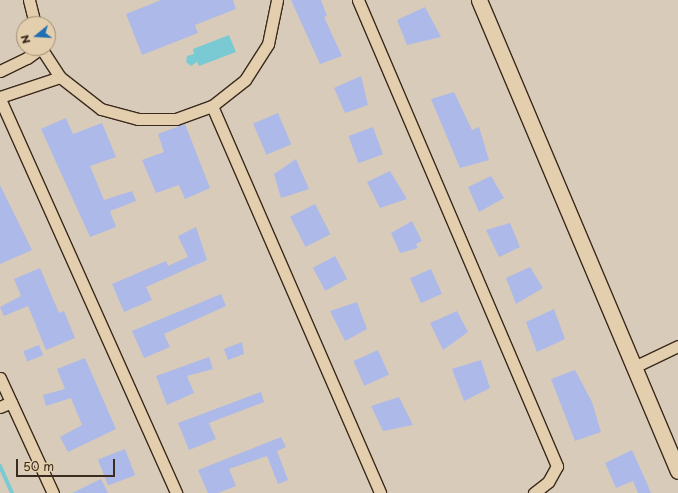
<!DOCTYPE html>
<html>
<head>
<meta charset="utf-8">
<style>
	body { margin:0 }
	#map { position:relative; width:678px; height:493px; overflow:hidden; background:#d8cbb9; font-family:"Playpen Sans",sans-serif }
	div>[style] { position:absolute }
	.water>* { inset:0; background:#7acad3 }
	.stream>* { height:4px; margin:-2px; padding:0 2px; transform-origin:2px; border-radius:2px; background:#7acad3 }
	.building>* { inset:0; background:#acb9e9; transform-origin:0 0 }
	.roads { filter:drop-shadow(1px 0 #3b2a1e) drop-shadow(-1px 0 #3b2a1e) drop-shadow(0 1px #3b2a1e) drop-shadow(0 -1px #3b2a1e) }
	.street>* { height:11px; margin:-5.5px; padding:0 5.5px; transform-origin:5.5px; border-radius:5.5px; background:#e3cfad }
	.secondary>* { height:15px; margin:-7.5px; padding:0 7.5px; transform-origin:7.5px; border-radius:7.5px; background:#e3cfad }
	span { translate:-50% -50%; white-space:nowrap; text-align:center; line-height:1.15; -webkit-text-stroke:4px #e3cfad; paint-order:stroke }
	.north { position:absolute; left:16px; top:16px; width:40px; height:40px; box-sizing:border-box; background:#e3cfad; border:1px solid #a08d74; border-radius:50%; rotate:252deg; font-size:11px; font-weight:700; line-height:16px; text-align:center; color:#3b2a1e }
	.north::after { content:''; display:block; margin:auto; width:14px; height:18px; background:#1f6fb2; clip-path:polygon(50% 0,100% 100%,50% 72%,0 100%) }
	.scale { position:absolute; left:16px; top:459px; width:99px; height:18px; box-sizing:border-box; border:2px solid #3b2a1e; border-top:0; padding-left:5px; font-size:12px; line-height:14px; white-space:nowrap; color:#3b2a1e; -webkit-text-stroke:3px #e3cfad; paint-order:stroke }
</style>
</head>
<body>
<div id="map">
	<div class="water">
		<div style="clip-path:polygon(229px 35px,236px 52px,199px 66px,197px 62px,191px 66px,186px 62px,187px 56px,194px 54px,193px 49px)"></div>
	</div>
	<div class="stream">
		<div style="left:0;top:466px;width:30px;rotate:66deg"></div>
	</div>
	<div class="building">
		<div style="clip-path:polygon(161px 0,233px 0,236px 9px,195px 25px,198px 33px,142px 55px,126px 14px)"></div>
		<div style="clip-path:polygon(291px 0,321px 0,327px 16px,324px 17px,342px 56px,320px 64px)"></div>
		<div style="clip-path:polygon(425px 7px,441px 37px,407px 45px,397px 20px)"></div>
		<div style="clip-path:polygon(361px 76px,368px 105px,345px 113px,334px 88px)"></div>
		<div style="clip-path:polygon(454px 92px,472px 130px,479px 127px,489px 160px,460px 168px,431px 99px)"></div>
		<div style="left:278px;top:113px;width:34px;height:27px;rotate:67deg"></div>
		<div style="clip-path:polygon(66px 118px,73px 134px,102px 123px,116px 157px,90px 166px,104px 200px,132px 191px,136px 201px,110px 211px,116px 227px,90px 237px,41px 129px)"></div>
		<div style="clip-path:polygon(185px 124px,210px 188px,185px 199px,179px 185px,156px 193px,142px 160px,164px 152px,158px 134px)"></div>
		<div style="left:373px;top:127px;width:29px;height:26px;rotate:70deg"></div>
		<div style="clip-path:polygon(296px 159px,309px 189px,281px 198px,274px 174px)"></div>
		<div style="clip-path:polygon(390px 171px,407px 199px,380px 208px,367px 182px)"></div>
		<div style="clip-path:polygon(491px 176px,504px 198px,479px 212px,468px 187px)"></div>
		<div style="clip-path:polygon(0 185px,32px 250px,0 264px)"></div>
		<div style="left:315px;top:204px;width:34px;height:28px;rotate:63deg"></div>
		<div style="clip-path:polygon(412px 221px,422px 241px,416px 244px,418px 248px,400px 253px,391px 233px)"></div>
		<div style="clip-path:polygon(510px 223px,520px 247px,499px 257px,486px 230px)"></div>
		<div style="clip-path:polygon(196px 227px,207px 260px,146px 287px,152px 300px,124px 312px,112px 284px,166px 261px,168px 266px,188px 257px,178px 236px)"></div>
		<div style="left:335px;top:256px;width:26px;height:25px;rotate:62deg"></div>
		<div style="clip-path:polygon(530px 267px,543px 288px,516px 304px,506px 278px)"></div>
		<div style="clip-path:polygon(40px 268px,59px 313px,64px 311px,75px 338px,46px 350px,28px 306px,4px 316px,0 307px,21px 296px,14px 279px)"></div>
		<div style="left:431px;top:269px;width:27px;height:23px;rotate:66deg"></div>
		<div style="clip-path:polygon(221px 294px,226px 306px,164px 334px,170px 347px,144px 358px,132px 331px)"></div>
		<div style="clip-path:polygon(357px 302px,367px 329px,345px 341px,330px 311px)"></div>
		<div style="clip-path:polygon(554px 309px,565px 339px,537px 352px,526px 322px)"></div>
		<div style="clip-path:polygon(457px 311px,468px 332px,443px 350px,430px 323px)"></div>
		<div style="clip-path:polygon(242px 342px,244px 354px,228px 360px,224px 349px)"></div>
		<div style="left:39px;top:345px;width:11px;height:17px;rotate:68deg"></div>
		<div style="left:378px;top:350px;width:27px;height:27px;rotate:66deg"></div>
		<div style="clip-path:polygon(209px 357px,213px 369px,187px 376px,194px 393px,167px 405px,156px 376px)"></div>
		<div style="clip-path:polygon(85px 358px,116px 429px,68px 452px,60px 437px,82px 425px,71px 398px,46px 406px,43px 395px,65px 389px,57px 369px)"></div>
		<div style="clip-path:polygon(481px 360px,490px 388px,464px 401px,452px 369px)"></div>
		<div style="clip-path:polygon(575px 370px,592px 402px,601px 432px,575px 441px,551px 379px)"></div>
		<div style="clip-path:polygon(261px 392px,264px 402px,209px 423px,216px 439px,189px 450px,178px 423px)"></div>
		<div style="clip-path:polygon(399px 397px,413px 425px,383px 431px,371px 406px)"></div>
		<div style="clip-path:polygon(281px 437px,286px 447px,277px 451px,288px 480px,278px 484px,267px 456px,229px 469px,236px 486px,218px 493px,208px 493px,198px 470px)"></div>
		<div style="left:125px;top:449px;width:28px;height:29px;rotate:69deg"></div>
		<div style="clip-path:polygon(632px 450px,645px 479px,651px 493px,638px 493px,633px 481px,616px 488px,605px 463px)"></div>
		<div style="clip-path:polygon(101px 479px,108px 493px,72px 493px)"></div>
	</div>
	<div class="roads">
		<div class="street">
			<div style="left:29px;top:0;width:25px;rotate:76deg"></div>
			<div style="left:358px;top:0;width:507px;rotate:66.88deg"></div>
			<div style="left:557px;top:466px;width:18px;rotate:119deg"></div>
			<div style="left:548px;top:482px;width:18px;rotate:142deg"></div>
			<div style="left:41px;top:48px;width:35px;rotate:57deg"></div>
			<div style="left:60px;top:77px;width:52px;rotate:38deg"></div>
			<div style="left:101px;top:109px;width:38px;rotate:15deg"></div>
			<div style="left:138px;top:119px;width:38px"></div>
			<div style="left:176px;top:119px;width:38px;rotate:-20deg"></div>
			<div style="left:212px;top:106px;width:42px;rotate:-38.2deg"></div>
			<div style="left:245px;top:80px;width:43px;rotate:-57.4deg"></div>
			<div style="left:268px;top:44px;width:45px;rotate:-78.4deg"></div>
			<div style="left:0;top:71px;width:30px;rotate:-26deg"></div>
			<div style="left:27px;top:58px;width:17px;rotate:-36deg"></div>
			<div style="left:0;top:97px;width:63px;rotate:-18.4deg"></div>
			<div style="left:0;top:99px;width:432px;rotate:65.9deg"></div>
			<div style="left:212px;top:106px;width:422px;rotate:66.5deg"></div>
			<div style="left:634px;top:367px;width:49px;rotate:-25.5deg"></div>
			<div style="left:0;top:378px;width:127px;rotate:65.3deg"></div>
			<div style="left:0;top:407px;width:12px;rotate:-24deg"></div>
		</div>
		<div class="secondary">
			<div style="left:479px;top:0;width:511px;rotate:67.1deg"></div>
		</div>
	</div>
	<div class="north">N</div>
	<div class="scale">50 m</div>
</div>
</body>
</html>
